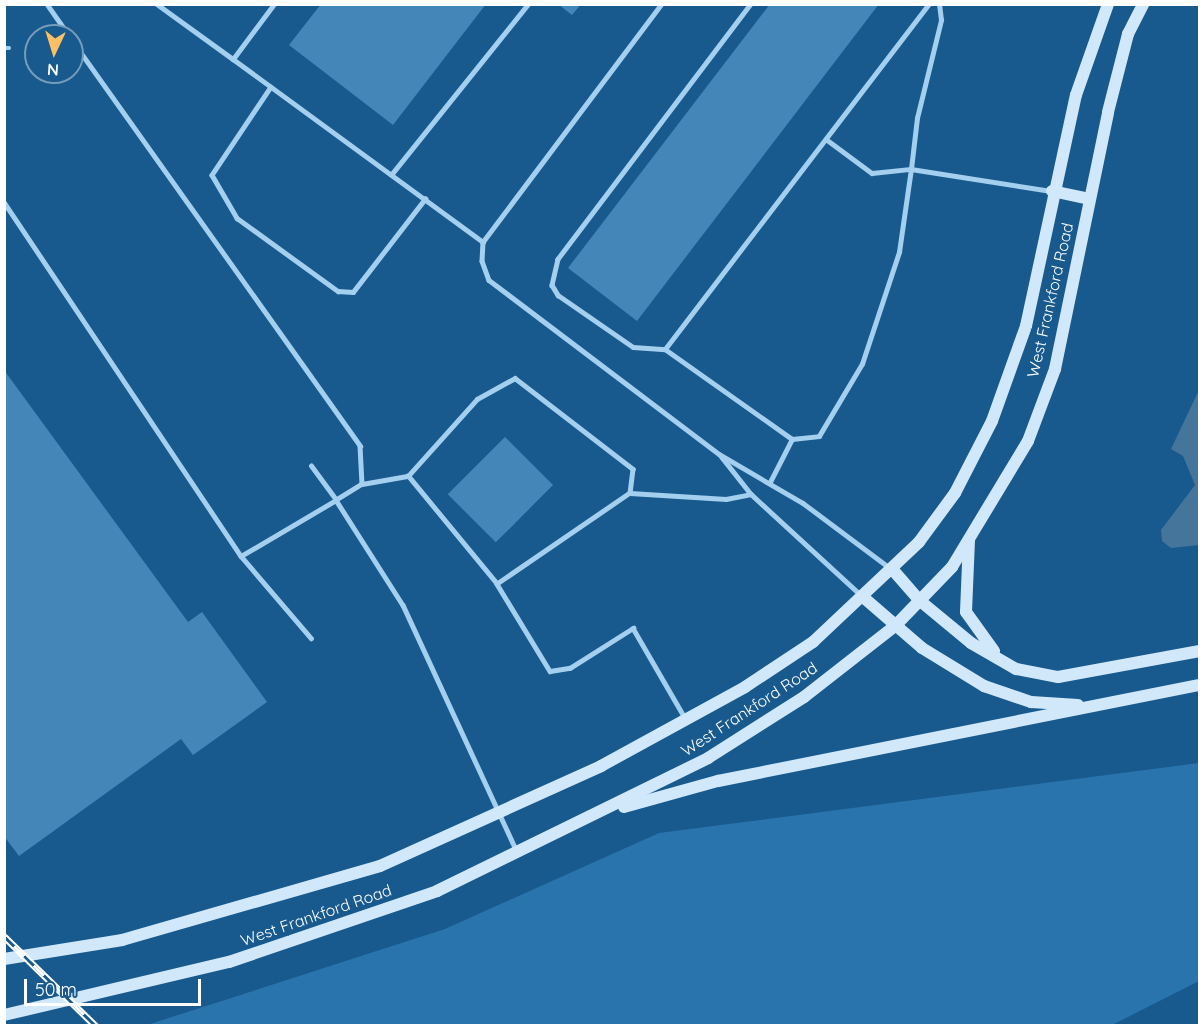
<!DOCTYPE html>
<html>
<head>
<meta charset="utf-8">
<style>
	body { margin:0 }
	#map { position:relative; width:1204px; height:1030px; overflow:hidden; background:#185a8e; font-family:Quicksand,sans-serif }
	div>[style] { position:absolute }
	.green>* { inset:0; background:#2a74ad }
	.water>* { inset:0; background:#46759b }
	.building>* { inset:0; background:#4486b8; transform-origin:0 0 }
	.lane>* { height:4.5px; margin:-2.25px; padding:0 2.25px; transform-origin:2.25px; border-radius:2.25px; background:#a4cfef }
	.secondary>* { height:12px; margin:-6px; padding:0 6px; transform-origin:6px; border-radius:6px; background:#d1e8fa }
	.rail>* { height:7px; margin-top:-3.5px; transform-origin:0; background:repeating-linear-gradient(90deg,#185a8e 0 14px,#fff 0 28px); box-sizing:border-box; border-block:2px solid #fff }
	span { translate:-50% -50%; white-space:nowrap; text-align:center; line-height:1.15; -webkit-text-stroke:6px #185a8e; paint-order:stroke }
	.street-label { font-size:16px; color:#fff }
	.frame { position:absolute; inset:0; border:6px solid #fff; pointer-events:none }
	.north { position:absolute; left:24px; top:24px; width:60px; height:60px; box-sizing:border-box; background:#185a8e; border:2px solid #749cbb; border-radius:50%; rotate:184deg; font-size:16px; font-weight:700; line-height:24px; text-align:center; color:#fff }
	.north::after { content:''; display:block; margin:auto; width:21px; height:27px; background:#ffbf62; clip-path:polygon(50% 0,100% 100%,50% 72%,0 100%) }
	.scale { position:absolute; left:24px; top:979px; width:177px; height:27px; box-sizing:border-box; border:3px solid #fff; border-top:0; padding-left:8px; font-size:18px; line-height:21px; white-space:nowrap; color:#fff; -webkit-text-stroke:4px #185a8e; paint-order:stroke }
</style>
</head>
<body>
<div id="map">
	<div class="green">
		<div style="clip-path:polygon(1199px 763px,1199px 981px,1112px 1025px,147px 1025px,445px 929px,659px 833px)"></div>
	</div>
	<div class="water">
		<div style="clip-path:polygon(1199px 390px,1199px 545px,1171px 548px,1162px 541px,1161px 530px,1195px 485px,1183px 456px,1171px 449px)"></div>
	</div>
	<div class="building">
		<div style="clip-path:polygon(321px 4px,486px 4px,393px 125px,289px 45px)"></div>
		<div style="clip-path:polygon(558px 4px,581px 4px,572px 15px)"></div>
		<div style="clip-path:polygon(770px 4px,879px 4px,637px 321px,568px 268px)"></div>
		<div style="clip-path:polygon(4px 370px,188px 622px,202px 612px,267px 702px,193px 755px,181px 739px,19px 856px,4px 836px)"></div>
		<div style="left:505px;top:437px;width:68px;height:81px;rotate:45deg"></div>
	</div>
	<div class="lane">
		<div style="left:47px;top:4px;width:39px;rotate:55deg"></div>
		<div style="left:157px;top:4px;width:94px;rotate:35.9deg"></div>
		<div style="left:233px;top:59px;width:69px;rotate:-53.3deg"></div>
		<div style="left:662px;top:4px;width:298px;rotate:126.9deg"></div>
		<div style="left:483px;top:242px;width:19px;rotate:93deg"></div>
		<div style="left:482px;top:261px;width:20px;rotate:70deg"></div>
		<div style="left:489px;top:280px;width:288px;rotate:37.1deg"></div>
		<div style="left:719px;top:454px;width:97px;rotate:30.3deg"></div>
		<div style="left:803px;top:503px;width:109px;rotate:36.8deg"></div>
		<div style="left:751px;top:4px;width:320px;rotate:127.1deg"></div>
		<div style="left:558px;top:259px;width:27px;rotate:103deg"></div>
		<div style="left:552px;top:285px;width:12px;rotate:59deg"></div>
		<div style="left:558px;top:295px;width:91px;rotate:34.7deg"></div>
		<div style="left:633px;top:347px;width:32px;rotate:4deg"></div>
		<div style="left:665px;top:349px;width:156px;rotate:35.3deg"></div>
		<div style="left:72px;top:40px;width:498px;rotate:54.6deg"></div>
		<div style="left:360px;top:446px;width:38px;rotate:87deg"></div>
		<div style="left:362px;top:484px;width:31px;rotate:148deg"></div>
		<div style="left:336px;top:500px;width:125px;rotate:57.5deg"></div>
		<div style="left:403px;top:605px;width:269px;rotate:65.2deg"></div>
		<div style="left:4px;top:48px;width:5px"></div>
		<div style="left:233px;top:59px;width:310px;rotate:36.2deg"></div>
		<div style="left:271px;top:87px;width:106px;rotate:123.8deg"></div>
		<div style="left:212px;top:175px;width:50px;rotate:59.8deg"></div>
		<div style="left:237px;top:218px;width:125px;rotate:35.9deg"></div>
		<div style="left:338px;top:291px;width:15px;rotate:4deg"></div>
		<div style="left:353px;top:292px;width:118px;rotate:-52.3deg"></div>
		<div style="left:826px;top:139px;width:57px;rotate:36.5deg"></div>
		<div style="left:872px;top:173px;width:39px;rotate:-6deg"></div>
		<div style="left:911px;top:169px;width:51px;rotate:-83.3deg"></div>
		<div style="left:917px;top:118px;width:101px;rotate:-76.2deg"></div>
		<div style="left:941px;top:20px;width:16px;rotate:-97deg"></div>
		<div style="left:391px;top:175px;width:219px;rotate:-51.3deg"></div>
		<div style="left:4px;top:202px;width:426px;rotate:56.2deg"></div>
		<div style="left:241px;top:556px;width:108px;rotate:49.5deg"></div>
		<div style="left:665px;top:349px;width:434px;rotate:-52.6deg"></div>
		<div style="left:721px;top:456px;width:48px;rotate:51.7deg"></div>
		<div style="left:751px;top:494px;width:149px;rotate:42.6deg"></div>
		<div style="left:770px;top:482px;width:48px;rotate:-62.9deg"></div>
		<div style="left:792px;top:439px;width:27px;rotate:-6deg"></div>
		<div style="left:819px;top:436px;width:84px;rotate:-59.2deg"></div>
		<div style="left:862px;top:364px;width:118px;rotate:-71.7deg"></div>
		<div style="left:899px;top:252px;width:84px;rotate:-81.8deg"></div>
		<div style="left:911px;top:169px;width:143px;rotate:8.9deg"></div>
		<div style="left:362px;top:484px;width:47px;rotate:-9.9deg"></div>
		<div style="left:630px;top:493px;width:96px;rotate:3.6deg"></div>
		<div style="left:726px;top:499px;width:25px;rotate:-11deg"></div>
		<div style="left:241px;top:556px;width:110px;rotate:-30.5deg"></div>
		<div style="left:336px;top:500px;width:42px;rotate:-126.3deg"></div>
		<div style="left:497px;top:584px;width:140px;rotate:-129.5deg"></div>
		<div style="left:408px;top:476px;width:103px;rotate:-48.1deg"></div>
		<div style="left:477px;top:399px;width:43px;rotate:-28.9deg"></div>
		<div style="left:515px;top:378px;width:149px;rotate:37.6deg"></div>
		<div style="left:633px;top:469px;width:24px;rotate:97deg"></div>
		<div style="left:630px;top:493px;width:161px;rotate:145.6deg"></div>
		<div style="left:497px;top:584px;width:102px;rotate:58.7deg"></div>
		<div style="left:550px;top:671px;width:20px;rotate:-9deg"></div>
		<div style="left:570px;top:668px;width:75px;rotate:-32.4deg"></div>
		<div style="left:633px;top:628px;width:104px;rotate:60deg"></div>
	</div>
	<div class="secondary">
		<div style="left:1052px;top:191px;width:38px;rotate:12deg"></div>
		<div style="left:969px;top:540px;width:72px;rotate:92.4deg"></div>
		<div style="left:966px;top:612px;width:48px;rotate:54.3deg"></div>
		<div style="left:893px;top:570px;width:40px;rotate:49deg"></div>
		<div style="left:919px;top:600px;width:67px;rotate:39.6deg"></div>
		<div style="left:971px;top:643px;width:52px;rotate:30deg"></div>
		<div style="left:1016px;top:669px;width:43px;rotate:10.8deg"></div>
		<div style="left:1058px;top:677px;width:144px;rotate:-10.4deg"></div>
		<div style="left:863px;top:597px;width:78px;rotate:40.8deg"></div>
		<div style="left:922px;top:648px;width:73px;rotate:31.5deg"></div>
		<div style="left:984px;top:686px;width:50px;rotate:18.8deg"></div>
		<div style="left:1031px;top:702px;width:47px;rotate:3.7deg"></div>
		<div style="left:624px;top:807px;width:98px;rotate:-15.5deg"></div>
		<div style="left:718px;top:781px;width:491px;rotate:-11.3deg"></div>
		<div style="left:4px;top:959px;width:120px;rotate:-9.1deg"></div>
		<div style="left:122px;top:940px;width:268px;rotate:-16deg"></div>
		<div style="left:380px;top:866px;width:243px;rotate:-24.3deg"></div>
		<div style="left:601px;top:766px;width:164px;rotate:-28.7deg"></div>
		<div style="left:745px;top:687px;width:82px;rotate:-33.5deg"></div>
		<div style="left:813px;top:642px;width:146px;rotate:-43.3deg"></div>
		<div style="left:919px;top:542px;width:61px;rotate:-53.7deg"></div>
		<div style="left:955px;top:493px;width:81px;rotate:-62.8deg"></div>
		<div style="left:992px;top:421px;width:101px;rotate:-70.3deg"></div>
		<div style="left:1026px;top:326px;width:236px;rotate:-77.8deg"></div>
		<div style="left:1076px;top:95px;width:96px;rotate:-70.6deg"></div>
		<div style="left:4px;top:1015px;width:231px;rotate:-13.3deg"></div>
		<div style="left:229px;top:962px;width:220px;rotate:-18.8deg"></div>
		<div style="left:437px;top:891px;width:302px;rotate:-26.1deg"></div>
		<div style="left:708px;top:758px;width:114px;rotate:-32.4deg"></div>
		<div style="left:804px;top:697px;width:117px;rotate:-38deg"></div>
		<div style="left:896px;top:625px;width:81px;rotate:-46deg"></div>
		<div style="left:952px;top:567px;width:147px;rotate:-58.9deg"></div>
		<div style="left:1028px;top:441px;width:77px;rotate:-69.4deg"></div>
		<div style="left:1055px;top:369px;width:262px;rotate:-78.3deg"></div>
		<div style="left:1108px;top:112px;width:81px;rotate:-75.6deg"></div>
		<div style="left:1128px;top:34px;width:34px;rotate:-63deg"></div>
	</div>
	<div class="rail">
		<div style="left:4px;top:936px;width:129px;rotate:44.4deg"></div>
	</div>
	<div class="street-label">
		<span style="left:1050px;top:300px;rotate:-77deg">West Frankford Road</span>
		<span style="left:749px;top:709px;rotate:-33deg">West Frankford Road</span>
		<span style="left:316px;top:915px;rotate:-19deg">West Frankford Road</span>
	</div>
	<div class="frame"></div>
	<div class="north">N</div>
	<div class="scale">50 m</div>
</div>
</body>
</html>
